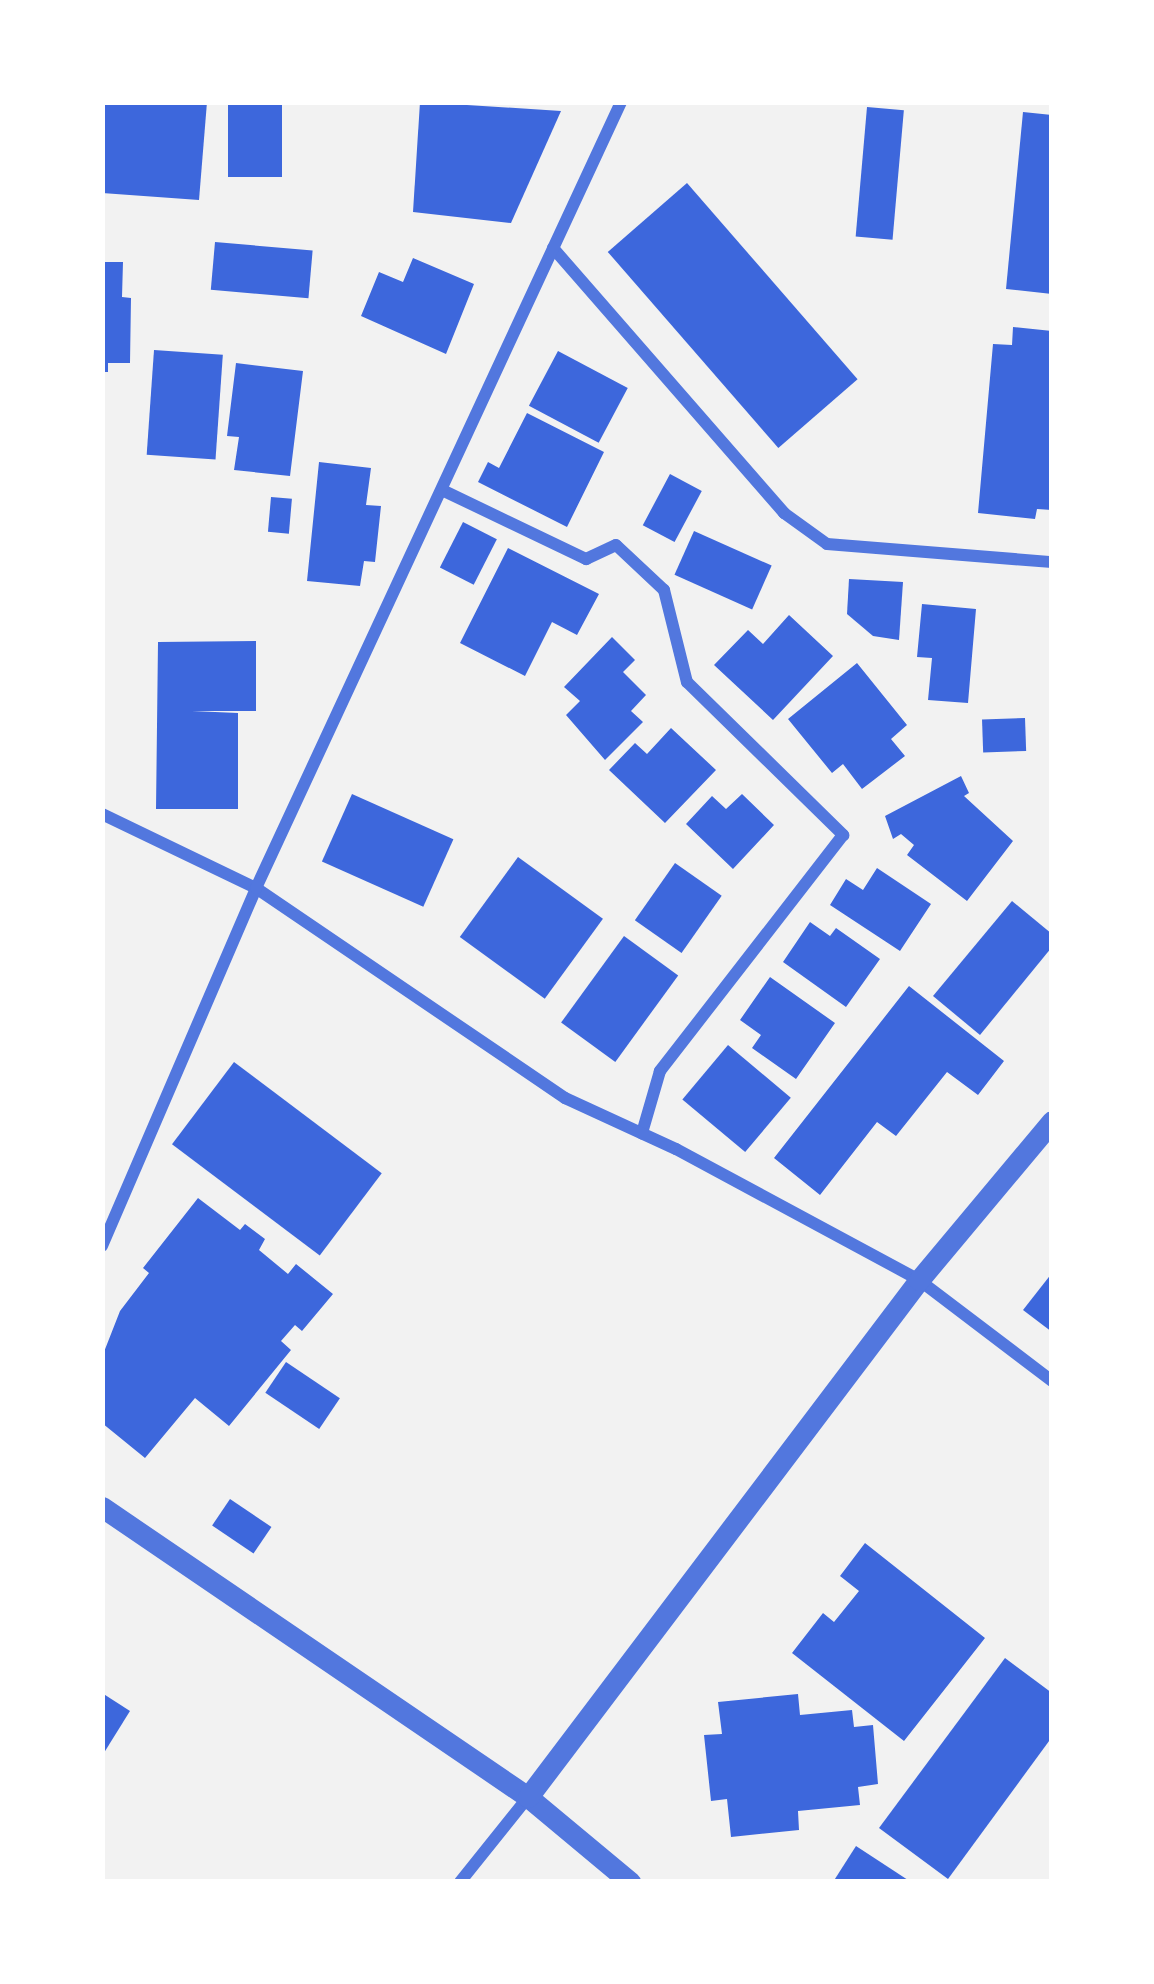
<!DOCTYPE html>
<html>
<head>
<meta charset="utf-8">
<style>
	body { margin:0 }
	#map { position:relative; width:1154px; height:1984px; overflow:hidden; background:#f2f2f2; font-family:"Asap Condensed",sans-serif }
	div>[style] { position:absolute }
	.building>* { inset:0; background:#3d67dc; transform-origin:0 0 }
	.minor>* { height:12px; margin:-6px; padding:0 6px; transform-origin:6px; border-radius:6px; background:#5277de }
	.tertiary>* { height:21px; margin:-10.5px; padding:0 10.5px; transform-origin:10.5px; border-radius:10.5px; background:#5277de }
	span { translate:-50% -50%; white-space:nowrap; text-align:center; line-height:1.15; -webkit-text-stroke:9px #fff; paint-order:stroke }
	.frame { position:absolute; inset:0; border:105px solid #fff; pointer-events:none }
</style>
</head>
<body>
<div id="map">
	<div class="building">
		<div style="clip-path:polygon(102px 102px,207px 102px,199px 200px,102px 193px)"></div>
		<div style="left:228px;top:102px;width:54px;height:75px"></div>
		<div style="clip-path:polygon(420px 102px,561px 111px,511px 223px,413px 212px)"></div>
		<div style="left:867px;top:107px;width:37px;height:130px;rotate:5deg"></div>
		<div style="clip-path:polygon(1023px 112px,1052px 115px,1052px 294px,1006px 289px)"></div>
		<div style="left:687px;top:183px;width:260px;height:105px;rotate:49deg"></div>
		<div style="left:215px;top:242px;width:98px;height:48px;rotate:5deg"></div>
		<div style="clip-path:polygon(413px 258px,474px 284px,446px 354px,361px 316px,379px 272px,403px 282px)"></div>
		<div style="clip-path:polygon(102px 262px,123px 262px,122px 297px,131px 298px,130px 363px,108px 363px,108px 372px,102px 372px)"></div>
		<div style="clip-path:polygon(1013px 327px,1052px 331px,1052px 510px,1037px 509px,1035px 519px,978px 513px,993px 344px,1012px 345px)"></div>
		<div style="left:154px;top:350px;width:69px;height:105px;rotate:4deg"></div>
		<div style="left:558px;top:351px;width:79px;height:62px;rotate:28deg"></div>
		<div style="clip-path:polygon(236px 363px,303px 371px,290px 476px,234px 470px,239px 437px,227px 436px)"></div>
		<div style="clip-path:polygon(527px 413px,604px 452px,567px 527px,478px 482px,488px 462px,499px 468px)"></div>
		<div style="clip-path:polygon(319px 462px,371px 468px,366px 505px,381px 506px,375px 562px,364px 561px,360px 586px,307px 581px)"></div>
		<div style="left:670px;top:474px;width:36px;height:58px;rotate:28deg"></div>
		<div style="left:271px;top:497px;width:21px;height:35px;rotate:5deg"></div>
		<div style="left:463px;top:522px;width:38px;height:51px;rotate:27deg"></div>
		<div style="left:694px;top:531px;width:85px;height:48px;rotate:24deg"></div>
		<div style="clip-path:polygon(508px 548px,599px 594px,577px 635px,552px 622px,525px 676px,460px 643px)"></div>
		<div style="clip-path:polygon(849px 579px,903px 582px,899px 640px,873px 636px,847px 614px)"></div>
		<div style="clip-path:polygon(922px 604px,976px 609px,968px 703px,928px 700px,932px 658px,917px 657px)"></div>
		<div style="clip-path:polygon(789px 615px,833px 656px,773px 720px,714px 665px,748px 630px,763px 644px)"></div>
		<div style="clip-path:polygon(612px 637px,635px 660px,623px 672px,646px 695px,631px 711px,643px 722px,605px 760px,566px 715px,580px 701px,564px 687px)"></div>
		<div style="clip-path:polygon(256px 641px,256px 711px,192px 711px,238px 713px,238px 809px,156px 809px,158px 642px)"></div>
		<div style="clip-path:polygon(857px 663px,907px 725px,891px 739px,905px 756px,862px 789px,843px 764px,832px 773px,788px 719px)"></div>
		<div style="left:1025px;top:718px;width:33px;height:43px;rotate:88deg"></div>
		<div style="clip-path:polygon(671px 728px,716px 770px,665px 823px,609px 770px,635px 743px,647px 754px)"></div>
		<div style="clip-path:polygon(961px 776px,969px 793px,964px 796px,1013px 841px,967px 901px,907px 855px,914px 845px,901px 834px,893px 839px,885px 816px)"></div>
		<div style="left:352px;top:794px;width:111px;height:74px;rotate:24deg"></div>
		<div style="clip-path:polygon(742px 794px,774px 825px,733px 869px,686px 824px,712px 796px,726px 809px)"></div>
		<div style="left:518px;top:857px;width:105px;height:99px;rotate:36deg"></div>
		<div style="left:675px;top:863px;width:57px;height:70px;rotate:35deg"></div>
		<div style="clip-path:polygon(877px 868px,931px 904px,900px 951px,830px 905px,846px 879px,863px 890px)"></div>
		<div style="clip-path:polygon(1012px 901px,1052px 934px,1052px 947px,980px 1035px,933px 996px)"></div>
		<div style="clip-path:polygon(810px 922px,830px 936px,836px 928px,880px 959px,846px 1007px,783px 962px)"></div>
		<div style="left:624px;top:936px;width:67px;height:107px;rotate:36deg"></div>
		<div style="clip-path:polygon(770px 977px,835px 1023px,796px 1079px,752px 1048px,761px 1035px,740px 1020px)"></div>
		<div style="clip-path:polygon(909px 986px,1004px 1061px,978px 1095px,947px 1072px,896px 1136px,877px 1122px,820px 1195px,774px 1158px)"></div>
		<div style="left:728px;top:1045px;width:82px;height:71px;rotate:40deg"></div>
		<div style="left:234px;top:1062px;width:185px;height:103px;rotate:37deg"></div>
		<div style="clip-path:polygon(198px 1198px,240px 1230px,245px 1224px,265px 1239px,259px 1250px,288px 1274px,296px 1264px,333px 1294px,302px 1331px,295px 1325px,281px 1341px,291px 1350px,229px 1426px,195px 1398px,145px 1458px,102px 1423px,102px 1357px,120px 1311px,149px 1273px,143px 1268px)"></div>
		<div style="clip-path:polygon(1052px 1273px,1052px 1332px,1023px 1310px)"></div>
		<div style="left:286px;top:1362px;width:65px;height:37px;rotate:34deg"></div>
		<div style="left:230px;top:1499px;width:50px;height:32px;rotate:34deg"></div>
		<div style="clip-path:polygon(865px 1543px,985px 1638px,904px 1741px,792px 1653px,823px 1613px,834px 1622px,859px 1591px,840px 1576px)"></div>
		<div style="clip-path:polygon(1005px 1658px,1052px 1693px,1052px 1737px,948px 1879px,879px 1828px)"></div>
		<div style="clip-path:polygon(102px 1693px,130px 1711px,102px 1756px)"></div>
		<div style="clip-path:polygon(798px 1694px,800px 1715px,852px 1710px,854px 1727px,873px 1725px,878px 1784px,858px 1787px,860px 1805px,798px 1811px,799px 1830px,731px 1837px,727px 1799px,711px 1801px,704px 1735px,722px 1734px,718px 1702px)"></div>
		<div style="clip-path:polygon(856px 1846px,911px 1882px,833px 1882px)"></div>
	</div>
	<div class="minor">
		<div style="left:553px;top:248px;width:352px;rotate:48.9deg"></div>
		<div style="left:784px;top:513px;width:53px;rotate:35.8deg"></div>
		<div style="left:827px;top:544px;width:226px;rotate:4.6deg"></div>
		<div style="left:442px;top:490px;width:160px;rotate:25.6deg"></div>
		<div style="left:586px;top:559px;width:33px;rotate:-25deg"></div>
		<div style="left:616px;top:545px;width:66px;rotate:43.2deg"></div>
		<div style="left:664px;top:590px;width:95px;rotate:76deg"></div>
		<div style="left:687px;top:682px;width:219px;rotate:44.4deg"></div>
		<div style="left:843px;top:835px;width:299px;rotate:127.8deg"></div>
		<div style="left:660px;top:1071px;width:65px;rotate:106.2deg"></div>
		<div style="left:102px;top:814px;width:171px;rotate:25.7deg"></div>
		<div style="left:256px;top:888px;width:374px;rotate:34.2deg"></div>
		<div style="left:565px;top:1098px;width:122px;rotate:24.7deg"></div>
		<div style="left:676px;top:1149px;width:276px;rotate:28.3deg"></div>
		<div style="left:919px;top:1280px;width:167px;rotate:37.2deg"></div>
		<div style="left:102px;top:1246px;width:390px;rotate:-66.7deg"></div>
		<div style="left:256px;top:888px;width:867px;rotate:-65.09deg"></div>
		<div style="left:460px;top:1882px;width:109px;rotate:-51.3deg"></div>
	</div>
	<div class="tertiary">
		<div style="left:102px;top:1507px;width:515px;rotate:34.25deg"></div>
		<div style="left:528px;top:1797px;width:133px;rotate:39.8deg"></div>
		<div style="left:528px;top:1797px;width:648px;rotate:-52.9deg"></div>
		<div style="left:919px;top:1280px;width:207px;rotate:-50.1deg"></div>
	</div>
	<div class="frame"></div>
</div>
</body>
</html>
